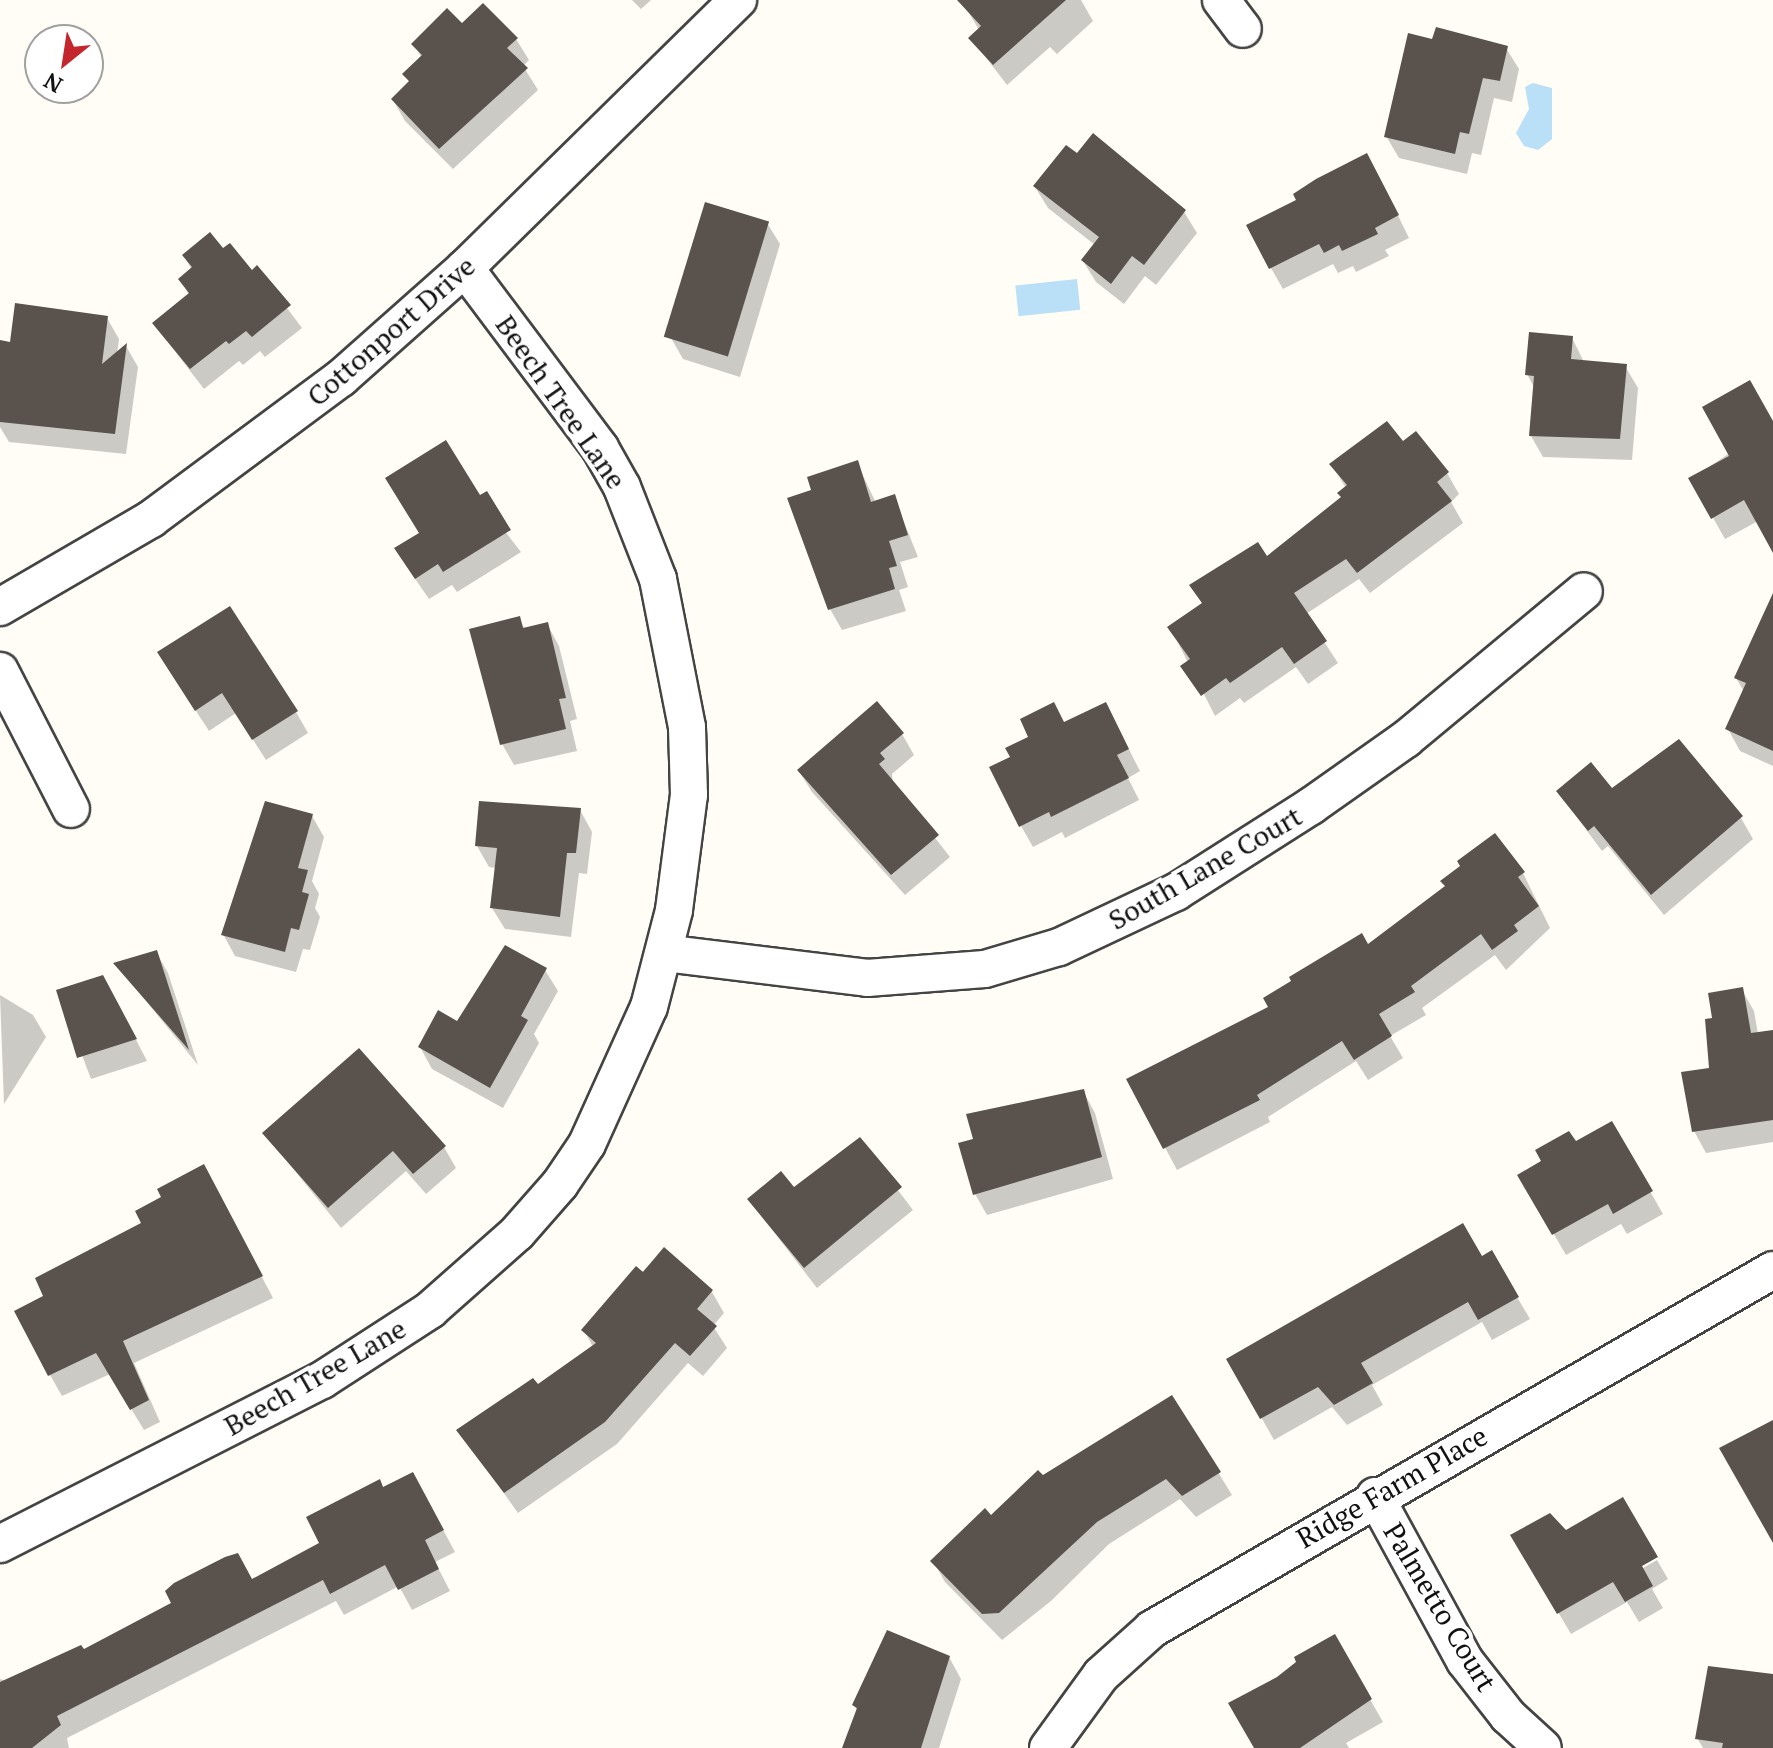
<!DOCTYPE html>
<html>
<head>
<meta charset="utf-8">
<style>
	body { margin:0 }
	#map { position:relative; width:1773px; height:1748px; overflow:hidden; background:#fffdf5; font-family:"PT Serif",serif }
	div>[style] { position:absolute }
	.water>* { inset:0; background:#b9e0f7; transform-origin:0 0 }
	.shadow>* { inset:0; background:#0003 }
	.building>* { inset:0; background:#5a524d; transform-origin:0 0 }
	.roads { filter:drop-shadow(2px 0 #444) drop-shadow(-2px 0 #444) drop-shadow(0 2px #444) drop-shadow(0 -2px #444) }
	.minor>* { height:36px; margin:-18px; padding:0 18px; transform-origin:18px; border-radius:18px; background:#fff }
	span { translate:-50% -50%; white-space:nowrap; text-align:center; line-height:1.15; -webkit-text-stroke:8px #fff; paint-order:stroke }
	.street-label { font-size:28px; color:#111 }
	.north { position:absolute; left:24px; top:24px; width:80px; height:80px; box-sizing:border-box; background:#fff; border:2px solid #a0a0a0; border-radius:50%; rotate:210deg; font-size:22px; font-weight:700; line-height:32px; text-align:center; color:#111 }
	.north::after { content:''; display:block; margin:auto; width:28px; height:36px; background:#c4262e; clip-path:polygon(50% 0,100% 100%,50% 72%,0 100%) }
</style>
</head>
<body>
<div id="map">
	<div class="water">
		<div style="clip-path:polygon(1533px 83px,1552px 88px,1552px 139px,1538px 150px,1524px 146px,1516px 133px,1529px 109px,1525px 87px)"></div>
		<div style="left:1077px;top:279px;width:31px;height:62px;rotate:84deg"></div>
	</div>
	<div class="shadow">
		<div style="clip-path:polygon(632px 0,651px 0,641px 9px)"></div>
		<div style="clip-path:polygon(975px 0,1081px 0,1093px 21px,1057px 54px,1050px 47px,1007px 85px,971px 38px,979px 30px,966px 8px)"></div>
		<div style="clip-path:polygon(462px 26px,516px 39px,529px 60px,523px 66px,538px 90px,453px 169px,405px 121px,393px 100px,410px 83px,405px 75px,422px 58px,413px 44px)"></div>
		<div style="clip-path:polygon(1434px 41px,1506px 48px,1519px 69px,1512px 102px,1494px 98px,1481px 155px,1472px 153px,1467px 174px,1399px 158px,1386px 136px)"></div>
		<div style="clip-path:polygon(1379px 177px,1409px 238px,1385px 250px,1389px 256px,1356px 272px,1353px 266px,1338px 273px,1333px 264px,1283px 289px,1271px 268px,1299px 201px)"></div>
		<div style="clip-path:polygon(1035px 187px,1184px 212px,1197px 233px,1156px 285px,1145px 276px,1124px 304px,1096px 282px,1083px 261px,1095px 245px,1048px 208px)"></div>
		<div style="clip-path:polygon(767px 223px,780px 244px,740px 377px,683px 359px,671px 338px)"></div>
		<div style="clip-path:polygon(223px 251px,252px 273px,257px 268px,302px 328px,265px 357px,260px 351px,243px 365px,239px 361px,204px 389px,154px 324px,189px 295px,180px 279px,192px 270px,184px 256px)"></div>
		<div style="clip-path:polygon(107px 318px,119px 339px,117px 354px,126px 346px,138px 367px,126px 454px,9px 442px,0 427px,0 342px,12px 344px)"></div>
		<div style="clip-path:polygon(1572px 338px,1584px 362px,1625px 366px,1638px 388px,1632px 460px,1543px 457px,1531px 436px,1535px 389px,1527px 374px)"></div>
		<div style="clip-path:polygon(1387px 424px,1403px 444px,1447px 473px,1459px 494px,1451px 502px,1463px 523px,1370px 593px,1359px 579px,1306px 614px,1338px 663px,1308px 684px,1296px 667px,1244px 703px,1240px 698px,1215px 716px,1170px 627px,1203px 605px,1192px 585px,1267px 558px,1343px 498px,1346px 488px,1331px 464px)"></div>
		<div style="clip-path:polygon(1773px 424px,1773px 549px,1758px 521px,1725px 539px,1691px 479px)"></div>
		<div style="clip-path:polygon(857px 463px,876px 503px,894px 497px,918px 557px,900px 562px,908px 587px,899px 590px,906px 611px,842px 630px,830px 609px,813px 491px)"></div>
		<div style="clip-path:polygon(479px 498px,521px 552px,457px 592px,452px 585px,429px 599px,409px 570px)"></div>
		<div style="clip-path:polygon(519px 619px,525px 629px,547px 624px,559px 646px,577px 719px,570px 721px,577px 751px,514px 765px,502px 744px)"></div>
		<div style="clip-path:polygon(1773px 622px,1773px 766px,1740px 751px,1728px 729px,1743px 690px,1736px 678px)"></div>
		<div style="clip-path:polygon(172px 674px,296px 712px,308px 733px,266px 760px,236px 713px,209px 731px)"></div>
		<div style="clip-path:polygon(1065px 725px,1117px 726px,1140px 771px,1128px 778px,1139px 800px,1065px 838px,1062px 832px,1033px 847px,1021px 826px)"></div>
		<div style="clip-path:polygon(902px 734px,914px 755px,892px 774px,893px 784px,950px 857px,905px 895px,812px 792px,799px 771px)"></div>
		<div style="clip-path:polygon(1651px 759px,1741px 818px,1753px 839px,1664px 915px,1608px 846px,1602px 851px,1558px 792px,1612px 791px)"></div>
		<div style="clip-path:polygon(580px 810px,592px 832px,587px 874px,579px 873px,571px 937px,505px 929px,492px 908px,497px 868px,489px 867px,477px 846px)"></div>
		<div style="clip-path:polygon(312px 816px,324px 837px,312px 881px,319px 894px,315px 908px,320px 917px,310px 950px,303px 949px,296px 972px,235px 956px,223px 934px)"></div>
		<div style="clip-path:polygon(1523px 873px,1550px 928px,1506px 970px,1495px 955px,1422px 1008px,1426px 1015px,1390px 1036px,1403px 1058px,1368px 1080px,1356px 1061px,1268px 1117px,1270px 1122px,1177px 1170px,1129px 1080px,1271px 1008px,1368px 946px)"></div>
		<div style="clip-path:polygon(156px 952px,168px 973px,198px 1065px,116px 964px)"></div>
		<div style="clip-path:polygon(545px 970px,558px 991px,534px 1034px,539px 1043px,503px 1108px,432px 1069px,420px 1047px)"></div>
		<div style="clip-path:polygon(1742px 990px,1754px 1011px,1758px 1034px,1773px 1032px,1773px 1142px,1706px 1153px,1694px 1131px,1711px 1069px,1715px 1019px)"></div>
		<div style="clip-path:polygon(58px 992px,115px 999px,147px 1061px,91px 1079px)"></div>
		<div style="clip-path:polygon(0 995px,33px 1015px,46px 1037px,4px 1104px)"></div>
		<div style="clip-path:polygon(1083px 1091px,1095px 1113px,1113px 1179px,987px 1215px,975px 1194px,975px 1140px)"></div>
		<div style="clip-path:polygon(1611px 1123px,1663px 1214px,1627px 1234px,1621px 1224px,1566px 1255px,1520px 1176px)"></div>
		<div style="clip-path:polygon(265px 1134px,444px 1147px,456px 1168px,426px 1194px,406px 1171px,341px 1228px)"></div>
		<div style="clip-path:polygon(859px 1139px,913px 1210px,817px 1288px,749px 1200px,794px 1190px)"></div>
		<div style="clip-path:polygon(215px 1188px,273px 1298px,134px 1363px,160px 1422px,144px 1430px,110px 1374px,62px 1396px,50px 1375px,46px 1296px,144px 1224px)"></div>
		<div style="clip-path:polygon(664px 1250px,712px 1292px,724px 1313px,713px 1326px,727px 1348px,703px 1376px,688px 1363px,617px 1444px,518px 1513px,459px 1430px,538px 1387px,593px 1347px,584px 1330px)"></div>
		<div style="clip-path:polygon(1491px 1253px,1530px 1319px,1492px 1340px,1482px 1322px,1372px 1385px,1383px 1405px,1347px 1425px,1332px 1407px,1274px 1440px,1229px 1360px)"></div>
		<div style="clip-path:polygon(1172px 1397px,1232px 1495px,1196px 1517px,1180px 1499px,1109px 1544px,1051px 1601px,1002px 1640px,945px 1582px,933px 1561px,1042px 1477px)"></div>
		<div style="clip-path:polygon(383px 1489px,425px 1496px,455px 1552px,435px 1562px,450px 1591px,412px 1610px,399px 1586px,344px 1615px,336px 1601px,67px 1738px,69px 1748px,0 1748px,0 1679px,6px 1681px,83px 1652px,252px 1581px,322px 1544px)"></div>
		<div style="clip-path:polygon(1565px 1532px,1634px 1573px,1657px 1560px,1668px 1579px,1652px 1589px,1663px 1608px,1639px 1622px,1627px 1602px,1571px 1634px,1513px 1536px)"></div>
		<div style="clip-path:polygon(1334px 1636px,1383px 1722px,1346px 1743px,1349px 1748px,1256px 1748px)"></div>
		<div style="clip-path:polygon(949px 1657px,961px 1679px,939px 1748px,844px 1748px,858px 1712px,854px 1705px)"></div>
		<div style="clip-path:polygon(1773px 1677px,1773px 1748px,1703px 1748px,1697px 1738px)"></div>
	</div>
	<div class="building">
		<div style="clip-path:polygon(957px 0,1066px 0,993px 65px,968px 38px,981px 26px)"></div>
		<div style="clip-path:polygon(483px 3px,518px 38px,507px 48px,528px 68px,439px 149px,391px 99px,409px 81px,402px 74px,422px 55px,411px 44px,447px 8px,462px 23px)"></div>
		<div style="clip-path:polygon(1436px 27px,1508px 46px,1500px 81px,1483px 78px,1469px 134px,1460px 132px,1455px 154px,1384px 137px,1408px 33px,1432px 39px)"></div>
		<div style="clip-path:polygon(1093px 133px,1186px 210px,1144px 265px,1132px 256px,1111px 284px,1081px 260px,1099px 237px,1033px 186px,1066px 145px,1077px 153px)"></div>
		<div style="clip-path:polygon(1367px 153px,1399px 215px,1375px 228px,1378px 234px,1342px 251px,1339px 245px,1324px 253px,1319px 244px,1269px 269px,1246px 225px,1296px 200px,1293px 194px,1316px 179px)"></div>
		<div style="left:705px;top:202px;width:67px;height:141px;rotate:17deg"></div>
		<div style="clip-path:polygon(210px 232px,223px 248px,230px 243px,252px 270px,257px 265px,291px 305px,252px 337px,246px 331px,229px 344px,226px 341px,190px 369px,152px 323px,189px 293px,178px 279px,192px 267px,182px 255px)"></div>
		<div style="clip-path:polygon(15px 303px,108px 316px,102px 364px,127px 343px,115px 434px,0 422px,0 340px,10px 342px)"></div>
		<div style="clip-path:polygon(1529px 332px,1573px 336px,1571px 359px,1627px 364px,1620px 439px,1529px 436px,1534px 376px,1525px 375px)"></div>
		<div style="clip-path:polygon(1750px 380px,1773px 421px,1773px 553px,1744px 500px,1711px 519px,1688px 478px,1729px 456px,1702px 407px)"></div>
		<div style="clip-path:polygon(1387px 421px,1403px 441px,1416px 431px,1449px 472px,1437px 482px,1452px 501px,1357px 573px,1346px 559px,1294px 593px,1327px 641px,1294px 664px,1282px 647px,1230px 683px,1226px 678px,1201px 696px,1180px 666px,1190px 659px,1167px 627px,1202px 603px,1189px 585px,1258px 542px,1267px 556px,1341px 497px,1337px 493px,1347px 485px,1329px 464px)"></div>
		<div style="clip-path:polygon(446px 440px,480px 495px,487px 491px,511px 530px,443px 572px,438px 564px,415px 579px,394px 548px,419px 533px,385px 478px)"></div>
		<div style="clip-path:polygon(858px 460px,871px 502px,895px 494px,908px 535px,889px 541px,897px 566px,889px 568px,895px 589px,828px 610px,787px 498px,811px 490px,807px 477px)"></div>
		<div style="clip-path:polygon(1773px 593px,1773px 751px,1725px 729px,1746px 683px,1734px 678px)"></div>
		<div style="clip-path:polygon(230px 606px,298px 711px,252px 740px,222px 693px,195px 711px,157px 652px)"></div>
		<div style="clip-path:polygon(520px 616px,523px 628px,548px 622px,566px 698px,559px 699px,566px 729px,500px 745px,469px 629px)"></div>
		<div style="clip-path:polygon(877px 701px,904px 733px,880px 753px,885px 759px,879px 764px,939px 835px,891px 875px,797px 770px)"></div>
		<div style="clip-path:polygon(1054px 702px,1064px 722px,1106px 702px,1129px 749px,1117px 755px,1129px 778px,1051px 817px,1049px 812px,1019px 827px,989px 767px,1010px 757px,1005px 748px,1028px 737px,1020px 719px)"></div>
		<div style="clip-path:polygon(1679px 739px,1743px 816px,1651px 895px,1594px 826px,1588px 831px,1556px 791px,1591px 762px,1612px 788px)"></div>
		<div style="clip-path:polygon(265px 801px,313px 814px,298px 868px,308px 870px,302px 892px,309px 894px,299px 930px,291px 928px,285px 952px,221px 935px)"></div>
		<div style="clip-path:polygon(479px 801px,581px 808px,576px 853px,567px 853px,560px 917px,490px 908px,497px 848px,475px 846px)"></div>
		<div style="clip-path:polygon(1495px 833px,1525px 872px,1518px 877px,1539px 906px,1514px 925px,1518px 931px,1492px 950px,1481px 934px,1411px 986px,1415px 992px,1379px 1014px,1392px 1036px,1354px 1060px,1342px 1041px,1257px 1095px,1260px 1100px,1163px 1149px,1126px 1079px,1268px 1007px,1263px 998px,1291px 981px,1289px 977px,1362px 933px,1368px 944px,1445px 886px,1440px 881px,1460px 866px,1457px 861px)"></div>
		<div style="clip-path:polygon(505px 945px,547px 968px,521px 1016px,528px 1020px,490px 1088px,418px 1047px,438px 1010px,457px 1021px)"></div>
		<div style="clip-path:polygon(157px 950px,189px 1050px,113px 963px)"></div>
		<div style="clip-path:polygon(103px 975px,137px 1039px,77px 1058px,56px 990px)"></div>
		<div style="clip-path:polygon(1743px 987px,1751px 1033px,1773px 1030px,1773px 1120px,1692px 1132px,1681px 1072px,1709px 1068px,1705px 1019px,1712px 1018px,1708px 993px)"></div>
		<div style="clip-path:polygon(359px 1048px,446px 1146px,413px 1174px,393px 1151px,328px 1208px,262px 1133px)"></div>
		<div style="clip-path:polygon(1084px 1089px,1102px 1157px,973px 1195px,958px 1143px,973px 1139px,966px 1114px)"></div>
		<div style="clip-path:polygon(1612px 1121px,1653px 1191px,1613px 1214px,1608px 1204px,1552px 1235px,1517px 1175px,1541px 1161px,1535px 1150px,1569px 1131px,1576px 1141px)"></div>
		<div style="clip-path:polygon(860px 1137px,902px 1187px,804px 1268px,747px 1199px,781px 1171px,794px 1187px)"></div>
		<div style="clip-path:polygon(204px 1164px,263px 1276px,123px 1341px,149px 1400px,130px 1410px,96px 1353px,48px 1376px,14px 1311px,43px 1296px,35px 1278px,141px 1223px,135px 1211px,161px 1197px,157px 1189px)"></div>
		<div style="clip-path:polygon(1463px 1223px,1482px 1256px,1492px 1250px,1519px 1297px,1478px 1320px,1468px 1302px,1361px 1363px,1373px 1383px,1334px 1405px,1318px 1387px,1260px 1419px,1226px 1359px)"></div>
		<div style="clip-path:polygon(664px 1247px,713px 1290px,697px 1309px,717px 1326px,690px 1356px,675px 1343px,605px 1422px,504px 1493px,456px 1430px,533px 1378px,538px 1384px,596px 1343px,581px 1330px,636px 1266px,643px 1272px)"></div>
		<div style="clip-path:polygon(1172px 1395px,1221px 1472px,1182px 1496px,1166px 1479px,1097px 1522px,999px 1613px,982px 1614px,930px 1561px,985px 1508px,991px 1515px,1038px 1470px,1043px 1475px)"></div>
		<div style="clip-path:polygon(1773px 1420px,1773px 1543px,1719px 1448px)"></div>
		<div style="clip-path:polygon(413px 1472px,444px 1530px,425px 1540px,439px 1569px,398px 1590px,385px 1565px,330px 1594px,323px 1580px,57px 1716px,61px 1725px,32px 1748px,0 1748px,0 1682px,81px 1645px,84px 1649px,171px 1603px,165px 1591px,174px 1583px,225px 1557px,238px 1553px,252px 1579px,319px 1543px,306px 1517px,380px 1479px,383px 1487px)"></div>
		<div style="clip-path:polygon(1623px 1497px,1658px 1557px,1642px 1566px,1653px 1586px,1625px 1602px,1613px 1582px,1557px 1614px,1510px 1535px,1550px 1513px,1566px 1530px)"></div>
		<div style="clip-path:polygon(887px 1630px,950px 1656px,921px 1748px,842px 1748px,857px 1708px,852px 1705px)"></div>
		<div style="clip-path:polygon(1335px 1634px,1372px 1699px,1300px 1748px,1254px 1748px,1228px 1703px,1277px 1677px,1296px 1662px,1294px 1657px)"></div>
		<div style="clip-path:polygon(1708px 1666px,1773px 1674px,1773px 1748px,1722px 1748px,1723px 1743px,1695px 1739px)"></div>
	</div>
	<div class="roads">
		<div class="minor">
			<div style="left:1221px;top:0;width:36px;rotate:53deg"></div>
			<div style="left:0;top:607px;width:175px;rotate:-30.2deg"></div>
			<div style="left:151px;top:519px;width:237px;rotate:-36.6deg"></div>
			<div style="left:341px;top:378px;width:166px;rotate:-41.6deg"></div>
			<div style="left:465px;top:268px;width:383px;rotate:-44.5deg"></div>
			<div style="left:0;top:671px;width:155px;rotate:62.8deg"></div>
			<div style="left:664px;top:953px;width:205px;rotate:7deg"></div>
			<div style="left:867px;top:978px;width:118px;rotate:-4.4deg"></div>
			<div style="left:985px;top:969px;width:77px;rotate:-16.6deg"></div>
			<div style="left:1059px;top:947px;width:129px;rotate:-25.2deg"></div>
			<div style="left:1176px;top:892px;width:160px;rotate:-32.5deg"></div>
			<div style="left:1311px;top:806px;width:116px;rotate:-35.2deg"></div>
			<div style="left:1406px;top:739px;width:231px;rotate:-39.7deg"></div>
			<div style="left:1375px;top:1496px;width:188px;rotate:61.4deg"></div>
			<div style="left:1465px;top:1661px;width:70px;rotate:52deg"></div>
			<div style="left:1508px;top:1716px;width:47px;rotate:42.4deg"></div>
			<div style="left:0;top:1544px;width:361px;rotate:-27deg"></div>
			<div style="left:322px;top:1380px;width:129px;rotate:-32.9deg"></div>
			<div style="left:430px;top:1310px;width:116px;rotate:-41.5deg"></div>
			<div style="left:517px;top:1233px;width:65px;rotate:-48.7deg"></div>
			<div style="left:560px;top:1184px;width:48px;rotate:-56deg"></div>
			<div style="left:587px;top:1144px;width:150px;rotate:-65.7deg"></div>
			<div style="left:649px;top:1007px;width:100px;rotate:-75.5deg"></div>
			<div style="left:674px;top:910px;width:116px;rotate:-82.6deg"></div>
			<div style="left:689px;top:795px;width:68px;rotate:-91.7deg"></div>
			<div style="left:687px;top:727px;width:151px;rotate:-101.1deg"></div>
			<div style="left:658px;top:579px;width:99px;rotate:-111.4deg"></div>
			<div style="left:622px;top:487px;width:45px;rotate:-119.4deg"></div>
			<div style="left:600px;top:448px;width:225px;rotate:-126.9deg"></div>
			<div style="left:1048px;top:1748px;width:90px;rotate:-54deg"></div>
			<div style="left:1101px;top:1675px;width:69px;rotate:-42deg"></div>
			<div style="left:1152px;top:1629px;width:717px;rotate:-30.03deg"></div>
		</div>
	</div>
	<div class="street-label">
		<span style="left:391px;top:331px;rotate:-41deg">Cottonport Drive</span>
		<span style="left:561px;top:402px;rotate:55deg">Beech Tree Lane</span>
		<span style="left:1205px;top:868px;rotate:-30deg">South Lane Court</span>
		<span style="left:315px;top:1377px;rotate:-30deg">Beech Tree Lane</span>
		<span style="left:1392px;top:1487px;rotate:-30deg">Ridge Farm Place</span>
		<span style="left:1440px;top:1607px;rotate:59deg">Palmetto Court</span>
	</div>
	<div class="north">N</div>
</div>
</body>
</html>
